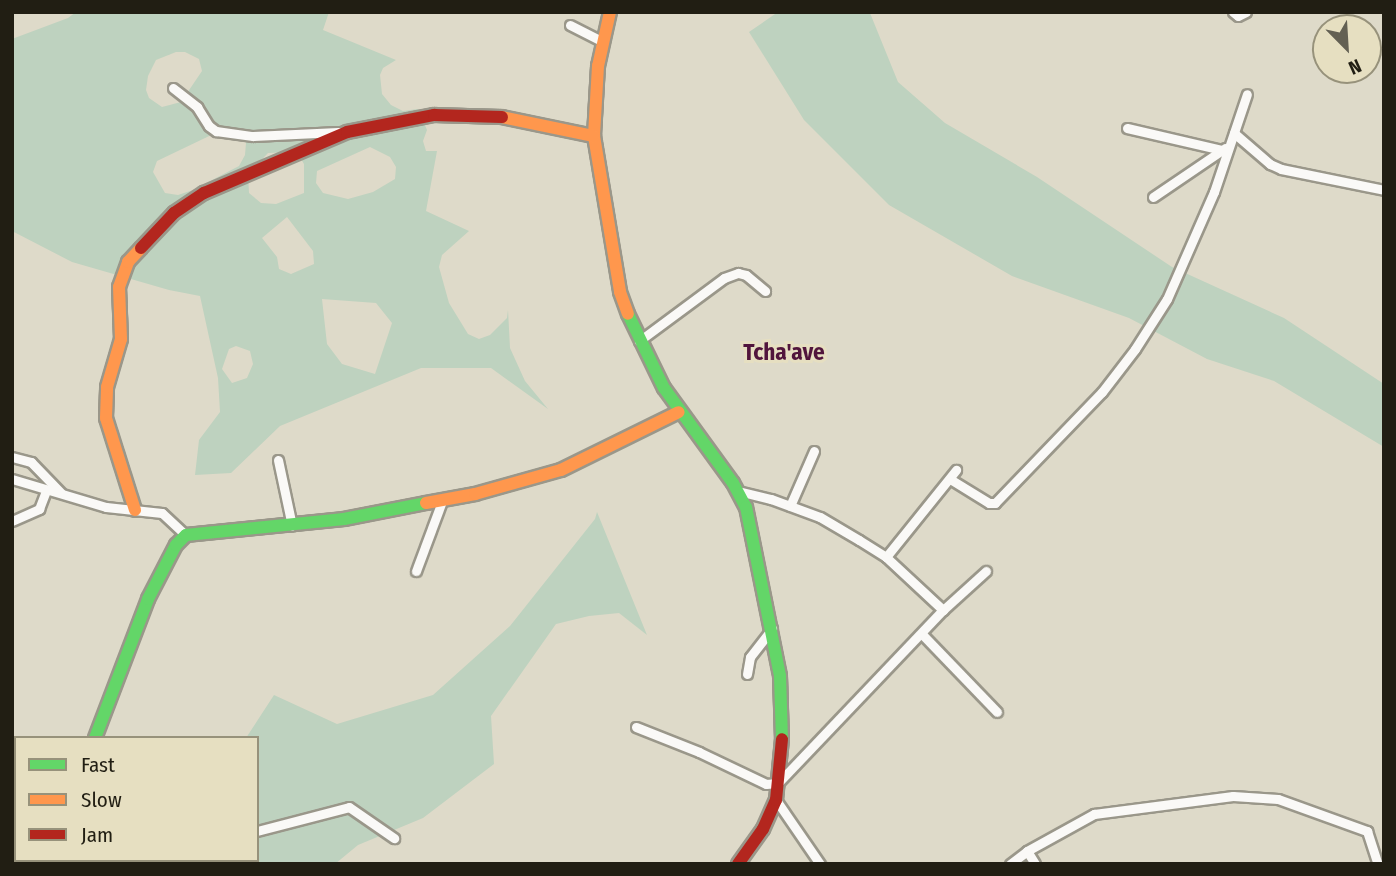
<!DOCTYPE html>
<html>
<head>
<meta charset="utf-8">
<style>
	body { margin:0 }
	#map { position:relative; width:1396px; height:876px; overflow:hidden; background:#dedac9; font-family:"Fira Sans Condensed",sans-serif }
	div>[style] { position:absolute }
	.green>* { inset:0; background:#bed2bf }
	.roads { filter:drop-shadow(2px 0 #9a978a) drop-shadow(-2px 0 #9a978a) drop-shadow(0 2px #9a978a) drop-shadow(0 -2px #9a978a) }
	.street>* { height:9px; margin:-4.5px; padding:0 4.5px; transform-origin:4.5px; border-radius:4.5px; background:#faf9f7 }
	.fast>* { height:12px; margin:-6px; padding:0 6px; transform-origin:6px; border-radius:6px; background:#63d668 }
	.slow>* { height:12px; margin:-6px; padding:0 6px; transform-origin:6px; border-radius:6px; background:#ff974d }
	.jam>* { height:12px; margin:-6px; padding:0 6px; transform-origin:6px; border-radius:6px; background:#b3261e }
	span { translate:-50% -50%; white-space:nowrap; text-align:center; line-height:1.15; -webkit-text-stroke:6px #e6dfc1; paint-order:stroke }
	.quarter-label { font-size:23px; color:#51153c; font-weight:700 }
	.frame { position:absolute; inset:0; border:14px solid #211e13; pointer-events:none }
	.legend { position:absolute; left:14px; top:736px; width:245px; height:126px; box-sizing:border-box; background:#e6dfc1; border:2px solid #97927b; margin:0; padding:9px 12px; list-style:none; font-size:21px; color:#211e13 }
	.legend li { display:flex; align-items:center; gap:14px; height:35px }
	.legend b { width:35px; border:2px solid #97927b }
	.north { position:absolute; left:1312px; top:14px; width:70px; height:70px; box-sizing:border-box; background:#e6dfc1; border:2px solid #97927b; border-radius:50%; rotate:156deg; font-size:19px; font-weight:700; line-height:28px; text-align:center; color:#211e13 }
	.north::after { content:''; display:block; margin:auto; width:24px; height:32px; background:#636053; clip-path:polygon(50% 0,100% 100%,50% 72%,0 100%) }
</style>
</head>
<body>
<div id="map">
	<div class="green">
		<div style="clip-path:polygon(evenodd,76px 12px,329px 12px,323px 30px,396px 60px,383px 68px,380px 75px,382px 94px,391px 105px,403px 111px,418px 109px,427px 130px,423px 141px,426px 151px,437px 151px,426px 211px,469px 231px,442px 255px,439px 267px,449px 303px,468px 334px,479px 339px,490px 335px,507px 318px,508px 310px,510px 348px,525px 381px,548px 409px,491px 368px,421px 368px,280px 426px,231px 473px,195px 475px,199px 440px,220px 412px,218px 378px,200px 296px,169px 290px,72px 262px,12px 231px,12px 39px,68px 18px,76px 12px,176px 52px,185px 52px,199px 59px,202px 71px,181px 102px,162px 107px,149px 98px,146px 90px,148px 76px,156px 60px,176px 52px,76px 12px,228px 127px,239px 133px,246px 143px,245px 155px,239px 166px,193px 190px,178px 195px,165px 193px,153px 172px,157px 161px,228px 127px,76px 12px,370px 147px,390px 157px,396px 167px,395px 179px,373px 192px,348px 199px,323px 193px,316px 183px,317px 171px,370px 147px,76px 12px,297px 152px,304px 164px,304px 193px,276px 204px,261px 203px,249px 193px,248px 174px,268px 153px,297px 152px,76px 12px,287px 217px,313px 251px,314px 264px,291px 274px,279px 269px,277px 257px,262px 238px,287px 217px,76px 12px,322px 299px,376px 303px,392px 323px,375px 374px,342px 364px,327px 344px,322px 299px,76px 12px,236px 346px,250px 351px,253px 364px,247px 378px,232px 383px,222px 369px,229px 349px,236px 346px)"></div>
		<div style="clip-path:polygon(778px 12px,870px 13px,898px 82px,945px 123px,1037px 177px,1172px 267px,1284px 318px,1384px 384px,1384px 447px,1274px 381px,1207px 359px,1129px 318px,1012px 276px,889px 205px,804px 120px,749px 32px)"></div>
		<div style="clip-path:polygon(597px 512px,647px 635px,619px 613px,589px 616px,556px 624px,491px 716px,494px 764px,423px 818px,358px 845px,335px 864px,165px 864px,167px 860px,257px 860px,257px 738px,246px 738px,274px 695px,337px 724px,433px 695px,510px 626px,595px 519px)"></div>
	</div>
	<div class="roads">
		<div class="street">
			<div style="left:1233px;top:12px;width:6px;rotate:39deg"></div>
			<div style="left:1238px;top:16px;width:9px;rotate:-27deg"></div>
			<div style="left:570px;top:25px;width:37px;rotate:27deg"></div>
			<div style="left:173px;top:88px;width:31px;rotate:38deg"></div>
			<div style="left:197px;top:107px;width:22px;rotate:58deg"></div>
			<div style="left:209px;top:126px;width:9px;rotate:36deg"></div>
			<div style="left:216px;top:131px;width:37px;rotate:8deg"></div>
			<div style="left:253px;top:136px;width:85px;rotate:-2.7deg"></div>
			<div style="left:1127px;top:128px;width:98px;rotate:13deg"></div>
			<div style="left:1234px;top:133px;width:48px;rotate:40.7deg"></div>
			<div style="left:1270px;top:164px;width:12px;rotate:24deg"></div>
			<div style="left:1281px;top:169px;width:105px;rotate:11.5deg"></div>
			<div style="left:1153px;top:197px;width:87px;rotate:-34.2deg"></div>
			<div style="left:639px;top:341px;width:106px;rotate:-36.5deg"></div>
			<div style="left:724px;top:278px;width:15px;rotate:-20deg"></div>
			<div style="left:738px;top:273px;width:8px;rotate:14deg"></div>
			<div style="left:746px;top:275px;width:25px;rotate:40deg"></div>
			<div style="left:12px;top:457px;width:20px;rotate:15deg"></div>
			<div style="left:31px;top:462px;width:43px;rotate:45.9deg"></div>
			<div style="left:278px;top:460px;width:67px;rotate:78deg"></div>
			<div style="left:12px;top:479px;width:98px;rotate:16.6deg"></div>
			<div style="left:106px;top:507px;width:56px;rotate:6.1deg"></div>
			<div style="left:162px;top:513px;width:33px;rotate:43deg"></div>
			<div style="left:950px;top:479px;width:46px;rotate:31.6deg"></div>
			<div style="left:989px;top:503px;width:6px"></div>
			<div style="left:995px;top:503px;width:154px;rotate:-46.1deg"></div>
			<div style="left:1102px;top:392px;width:54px;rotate:-52.5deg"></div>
			<div style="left:1135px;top:349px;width:59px;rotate:-57.4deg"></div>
			<div style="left:1167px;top:299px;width:117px;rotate:-66.3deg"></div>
			<div style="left:1214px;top:192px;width:103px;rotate:-71.4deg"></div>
			<div style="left:738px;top:491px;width:34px;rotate:14deg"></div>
			<div style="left:771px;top:499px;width:52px;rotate:20.2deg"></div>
			<div style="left:820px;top:517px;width:45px;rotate:30.5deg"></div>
			<div style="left:859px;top:540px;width:32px;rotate:32deg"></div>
			<div style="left:886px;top:557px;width:78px;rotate:42.9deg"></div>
			<div style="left:790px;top:506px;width:60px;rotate:-66.4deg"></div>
			<div style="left:12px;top:521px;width:30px;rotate:-24deg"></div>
			<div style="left:39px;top:509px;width:19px;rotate:-69deg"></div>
			<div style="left:886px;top:557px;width:112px;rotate:-51.2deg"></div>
			<div style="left:416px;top:571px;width:75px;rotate:-69.6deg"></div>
			<div style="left:922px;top:634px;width:108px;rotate:46.1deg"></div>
			<div style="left:747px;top:674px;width:17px;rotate:-80deg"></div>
			<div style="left:750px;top:657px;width:36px;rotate:-52deg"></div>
			<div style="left:636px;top:727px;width:68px;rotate:21.6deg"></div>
			<div style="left:699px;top:752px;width:74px;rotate:25.5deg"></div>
			<div style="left:766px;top:784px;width:12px;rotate:-5deg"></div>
			<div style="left:778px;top:783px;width:239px;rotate:-46.4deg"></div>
			<div style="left:943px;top:610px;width:58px;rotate:-42.2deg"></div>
			<div style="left:12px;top:795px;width:5px;rotate:37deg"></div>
			<div style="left:776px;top:800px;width:78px;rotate:55.5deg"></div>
			<div style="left:12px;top:810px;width:6px;rotate:-45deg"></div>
			<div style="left:257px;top:831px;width:95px;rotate:-14.6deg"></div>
			<div style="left:349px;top:807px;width:55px;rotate:34.6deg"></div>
			<div style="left:1027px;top:851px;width:15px;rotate:58deg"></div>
			<div style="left:77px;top:860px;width:4px;rotate:90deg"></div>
			<div style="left:210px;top:864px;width:6px;rotate:-45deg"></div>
			<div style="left:1010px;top:864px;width:21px;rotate:-37deg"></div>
			<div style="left:1027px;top:851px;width:77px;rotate:-28.9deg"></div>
			<div style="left:1094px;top:814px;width:140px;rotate:-7.4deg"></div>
			<div style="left:1233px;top:796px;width:45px;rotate:3.8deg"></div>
			<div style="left:1278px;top:799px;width:95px;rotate:19.8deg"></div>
			<div style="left:1367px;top:831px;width:35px;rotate:72deg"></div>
		</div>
		<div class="fast">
			<div style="left:628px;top:314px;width:82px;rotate:64.1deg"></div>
			<div style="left:664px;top:388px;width:117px;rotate:54deg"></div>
			<div style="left:733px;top:483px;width:27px;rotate:62deg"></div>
			<div style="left:746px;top:507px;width:172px;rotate:78.6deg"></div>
			<div style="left:780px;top:676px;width:63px;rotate:88.2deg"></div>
			<div style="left:95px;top:738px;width:149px;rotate:-69.1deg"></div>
			<div style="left:148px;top:599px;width:61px;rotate:-62.6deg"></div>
			<div style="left:176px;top:545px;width:14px;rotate:-45deg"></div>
			<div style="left:186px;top:535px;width:159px;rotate:-5.8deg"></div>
			<div style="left:344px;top:519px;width:84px;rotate:-11deg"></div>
		</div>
		<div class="slow">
			<div style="left:610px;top:12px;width:55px;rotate:102.5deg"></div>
			<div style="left:598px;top:66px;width:70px;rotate:93.3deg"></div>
			<div style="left:594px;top:136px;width:158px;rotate:80.5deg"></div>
			<div style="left:620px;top:292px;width:23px;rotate:70deg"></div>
			<div style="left:502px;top:117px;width:94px;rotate:11.7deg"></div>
			<div style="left:426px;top:503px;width:50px;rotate:-10.4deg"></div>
			<div style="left:475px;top:494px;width:89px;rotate:-15.6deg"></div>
			<div style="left:561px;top:470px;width:131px;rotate:-26.2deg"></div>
			<div style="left:135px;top:510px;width:96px;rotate:-107.5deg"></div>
			<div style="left:106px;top:418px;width:31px;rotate:-88deg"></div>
			<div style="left:107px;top:387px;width:50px;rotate:-73.7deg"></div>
			<div style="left:121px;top:339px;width:52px;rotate:-92.2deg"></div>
			<div style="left:119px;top:287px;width:27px;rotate:-70deg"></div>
			<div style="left:128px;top:262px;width:19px;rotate:-47deg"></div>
		</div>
		<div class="jam">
			<div style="left:141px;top:248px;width:48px;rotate:-46.7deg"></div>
			<div style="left:174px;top:213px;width:36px;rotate:-34deg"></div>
			<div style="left:204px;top:193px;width:155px;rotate:-23.1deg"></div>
			<div style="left:347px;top:132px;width:89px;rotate:-11.1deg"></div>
			<div style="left:434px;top:115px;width:68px;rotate:1.7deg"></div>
			<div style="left:738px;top:864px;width:43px;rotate:-54.5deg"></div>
			<div style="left:763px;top:829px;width:32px;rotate:-66deg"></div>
			<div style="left:776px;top:800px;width:61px;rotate:-84.4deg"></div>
		</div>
	</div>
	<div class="quarter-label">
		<span style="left:784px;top:352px">Tcha'ave</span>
	</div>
	<div class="frame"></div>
	<ul class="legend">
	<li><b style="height:9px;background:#63d668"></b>Fast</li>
	<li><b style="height:9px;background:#ff974d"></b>Slow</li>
	<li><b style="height:9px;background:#b3261e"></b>Jam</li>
	</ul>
	<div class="north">N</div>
</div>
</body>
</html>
